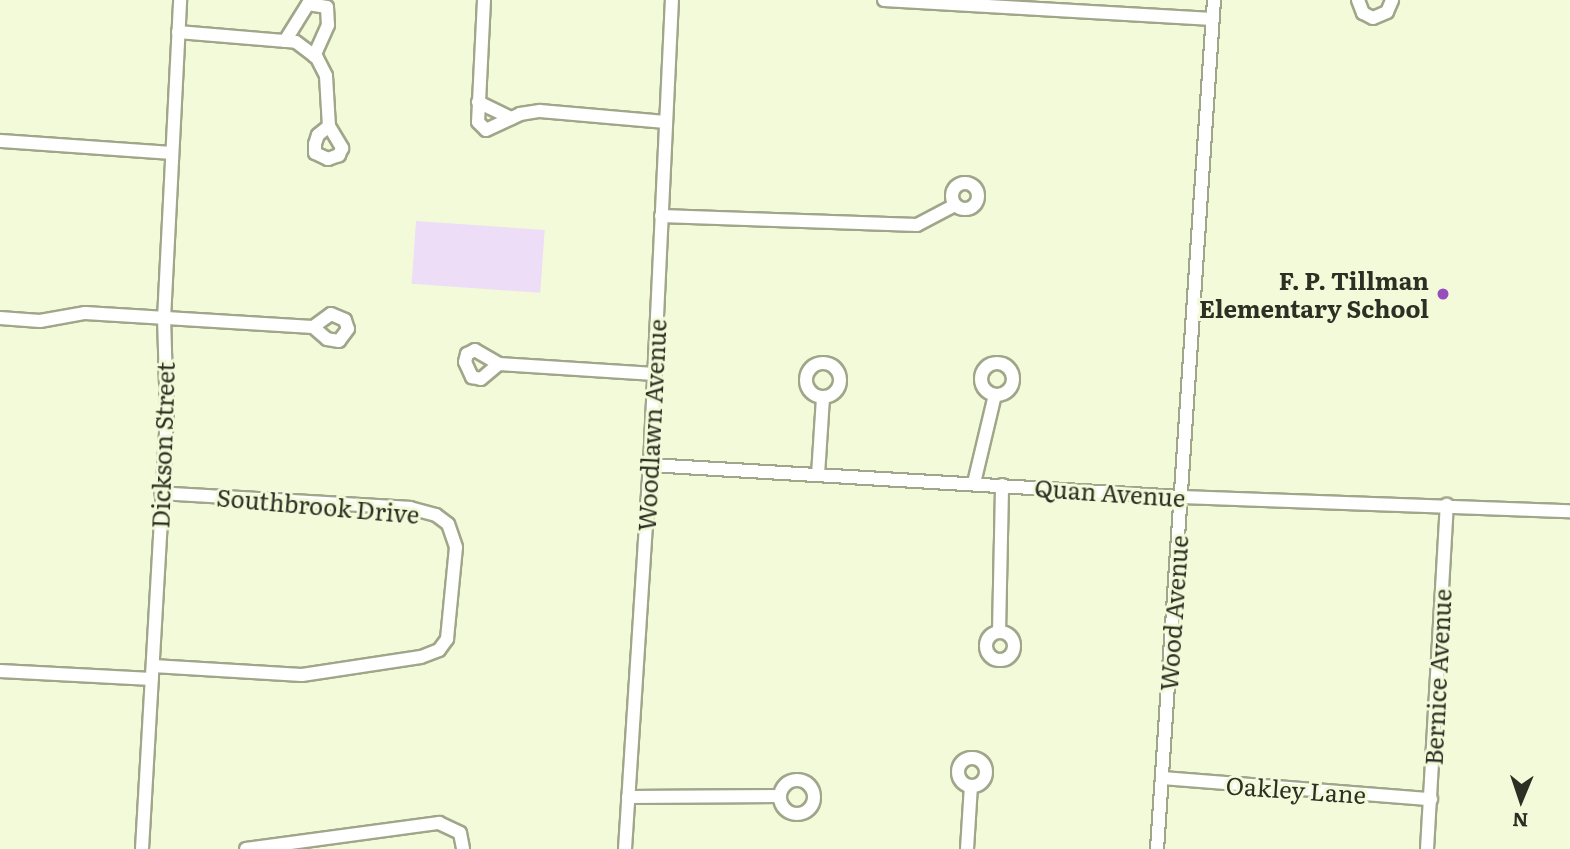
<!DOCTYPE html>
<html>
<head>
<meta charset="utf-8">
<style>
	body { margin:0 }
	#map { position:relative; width:1570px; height:849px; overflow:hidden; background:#f3fada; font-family:Literata,serif }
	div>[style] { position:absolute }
	.green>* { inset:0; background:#edddf7; transform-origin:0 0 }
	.roads { filter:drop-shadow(2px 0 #a0a689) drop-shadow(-2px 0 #a0a689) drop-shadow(0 2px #a0a689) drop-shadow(0 -2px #a0a689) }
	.minor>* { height:12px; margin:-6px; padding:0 6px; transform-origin:6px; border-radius:6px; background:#fff }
	.minor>.ring { margin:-6px; padding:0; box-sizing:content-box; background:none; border:12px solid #fff; border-radius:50% }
	.dots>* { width:19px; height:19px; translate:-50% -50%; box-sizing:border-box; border:4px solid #f3fada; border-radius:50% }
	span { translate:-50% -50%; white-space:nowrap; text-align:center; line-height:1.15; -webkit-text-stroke:6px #f3fada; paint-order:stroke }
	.poi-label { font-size:24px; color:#2c2f23; font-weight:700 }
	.right { translate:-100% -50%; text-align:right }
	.street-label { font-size:24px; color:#2c2f23 }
	.north { position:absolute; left:1486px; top:765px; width:70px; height:70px; -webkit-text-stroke:5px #f3fada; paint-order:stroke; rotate:182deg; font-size:19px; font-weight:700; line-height:28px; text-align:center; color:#2c2f23 }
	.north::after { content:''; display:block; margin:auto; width:24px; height:32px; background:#2c2f23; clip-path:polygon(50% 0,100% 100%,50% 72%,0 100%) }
</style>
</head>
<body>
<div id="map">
	<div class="green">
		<div style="left:416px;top:221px;width:129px;height:63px;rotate:4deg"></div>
	</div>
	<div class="roads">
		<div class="minor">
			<div style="left:484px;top:0;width:122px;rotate:92.8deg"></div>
			<div style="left:478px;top:122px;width:11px;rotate:45deg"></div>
			<div style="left:486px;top:130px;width:38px;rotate:-25deg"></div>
			<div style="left:520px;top:114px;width:20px;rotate:-9deg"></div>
			<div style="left:540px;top:111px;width:126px;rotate:5deg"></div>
			<div style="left:884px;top:0;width:329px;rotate:3.3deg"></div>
			<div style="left:1358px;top:0;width:14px;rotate:69deg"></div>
			<div style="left:1363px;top:13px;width:11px;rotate:27deg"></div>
			<div style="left:1373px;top:18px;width:15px;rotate:-23deg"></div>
			<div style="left:1387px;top:12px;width:13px;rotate:-67deg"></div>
			<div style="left:178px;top:32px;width:118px;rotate:4.8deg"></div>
			<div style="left:296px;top:42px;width:26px;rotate:37deg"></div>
			<div style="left:317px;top:58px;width:20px;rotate:63deg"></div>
			<div style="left:326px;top:76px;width:50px;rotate:86.6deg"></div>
			<div style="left:329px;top:126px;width:26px;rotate:59deg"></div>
			<div style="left:342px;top:148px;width:8px;rotate:113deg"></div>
			<div style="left:339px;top:155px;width:12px;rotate:160deg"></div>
			<div style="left:328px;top:159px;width:14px;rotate:-155deg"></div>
			<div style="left:315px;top:153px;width:9px;rotate:-90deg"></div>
			<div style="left:315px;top:144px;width:9px;rotate:-72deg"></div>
			<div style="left:318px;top:135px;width:14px;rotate:-39deg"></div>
			<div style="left:285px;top:41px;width:44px;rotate:-58.1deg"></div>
			<div style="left:308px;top:4px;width:19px;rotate:9deg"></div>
			<div style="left:327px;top:7px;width:18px;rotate:87deg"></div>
			<div style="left:328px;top:25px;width:34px;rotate:114deg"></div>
			<div style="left:478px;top:102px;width:37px;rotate:26deg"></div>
			<div style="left:0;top:141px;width:170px;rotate:4deg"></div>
			<div class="ring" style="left:952px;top:183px;width:14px;height:14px"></div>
			<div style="left:661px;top:216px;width:256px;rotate:2deg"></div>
			<div style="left:917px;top:225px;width:43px;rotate:-27.8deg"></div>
			<div style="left:0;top:318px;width:40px;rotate:4.3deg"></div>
			<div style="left:40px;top:321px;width:46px;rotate:-10.1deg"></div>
			<div style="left:85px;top:313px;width:228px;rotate:3.5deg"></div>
			<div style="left:313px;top:327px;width:22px;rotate:-36deg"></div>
			<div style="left:331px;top:314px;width:15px;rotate:23deg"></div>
			<div style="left:345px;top:320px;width:9px;rotate:72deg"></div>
			<div style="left:348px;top:329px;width:15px;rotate:127deg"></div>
			<div style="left:339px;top:341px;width:12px;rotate:-171deg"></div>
			<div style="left:327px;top:339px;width:18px;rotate:-139deg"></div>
			<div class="ring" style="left:806px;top:363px;width:22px;height:22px"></div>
			<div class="ring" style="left:981px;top:363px;width:20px;height:20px"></div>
			<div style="left:499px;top:364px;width:28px;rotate:-150deg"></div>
			<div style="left:475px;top:350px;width:9px;rotate:153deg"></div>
			<div style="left:467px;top:354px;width:8px;rotate:104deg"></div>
			<div style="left:465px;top:362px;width:17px;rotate:65deg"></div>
			<div style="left:472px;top:377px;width:9px;rotate:13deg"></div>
			<div style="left:481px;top:379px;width:23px;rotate:-40deg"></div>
			<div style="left:499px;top:364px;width:156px;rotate:3.7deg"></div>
			<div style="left:650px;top:465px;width:532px;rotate:3.45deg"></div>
			<div style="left:1181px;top:497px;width:389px;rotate:2.1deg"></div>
			<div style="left:818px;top:475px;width:78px;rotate:-86.3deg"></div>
			<div style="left:974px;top:483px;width:90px;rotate:-76.6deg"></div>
			<div class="ring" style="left:986px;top:632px;width:16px;height:16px"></div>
			<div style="left:999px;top:632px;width:147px;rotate:-88.8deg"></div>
			<div style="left:153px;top:666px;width:149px;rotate:3.5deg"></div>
			<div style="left:302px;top:675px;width:120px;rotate:-8.6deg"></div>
			<div style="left:421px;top:657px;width:19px;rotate:-21deg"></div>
			<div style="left:439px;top:650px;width:14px;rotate:-54deg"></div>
			<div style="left:447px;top:639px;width:92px;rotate:-84.4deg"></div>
			<div style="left:456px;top:547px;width:24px;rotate:-109deg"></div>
			<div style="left:448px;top:524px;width:15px;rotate:-143deg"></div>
			<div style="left:436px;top:515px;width:27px;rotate:-165deg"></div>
			<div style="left:410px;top:508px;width:249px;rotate:-176.6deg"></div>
			<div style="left:0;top:671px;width:152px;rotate:3deg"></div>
			<div class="ring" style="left:958px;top:758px;width:16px;height:16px"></div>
			<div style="left:1162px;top:778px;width:270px;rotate:4.5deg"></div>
			<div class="ring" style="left:780px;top:780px;width:22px;height:22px"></div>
			<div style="left:628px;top:797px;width:152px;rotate:-0.4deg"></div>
			<div style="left:142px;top:849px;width:432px;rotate:-86.7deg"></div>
			<div style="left:167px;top:418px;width:99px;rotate:-91.7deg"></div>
			<div style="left:164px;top:319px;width:319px;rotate:-87.1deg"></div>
			<div style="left:246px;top:849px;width:195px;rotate:-7.7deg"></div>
			<div style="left:439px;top:823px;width:23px;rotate:25deg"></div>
			<div style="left:460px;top:833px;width:16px;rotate:79deg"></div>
			<div style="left:625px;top:849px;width:385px;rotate:-86.3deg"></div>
			<div style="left:650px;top:465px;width:466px;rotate:-87.3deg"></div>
			<div style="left:967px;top:849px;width:63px;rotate:-86.4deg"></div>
			<div style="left:1157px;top:849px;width:851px;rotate:-86.16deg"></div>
			<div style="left:1427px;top:849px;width:345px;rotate:-86.7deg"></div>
		</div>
	</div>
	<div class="dots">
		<div style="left:1443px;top:294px;background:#984dbf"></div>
	</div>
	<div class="poi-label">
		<span class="right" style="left:1429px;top:294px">F. P. Tillman<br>Elementary School</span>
	</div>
	<div class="street-label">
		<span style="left:651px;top:425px;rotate:-87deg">Woodlawn Avenue</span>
		<span style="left:162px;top:445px;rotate:-88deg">Dickson Street</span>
		<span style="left:1110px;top:492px;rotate:4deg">Quan Avenue</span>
		<span style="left:318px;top:505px;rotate:5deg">Southbrook Drive</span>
		<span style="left:1173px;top:613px;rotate:-86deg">Wood Avenue</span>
		<span style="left:1437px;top:677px;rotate:-87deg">Bernice Avenue</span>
		<span style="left:1296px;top:789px;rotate:4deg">Oakley Lane</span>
	</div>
	<div class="north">N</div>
</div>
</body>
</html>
